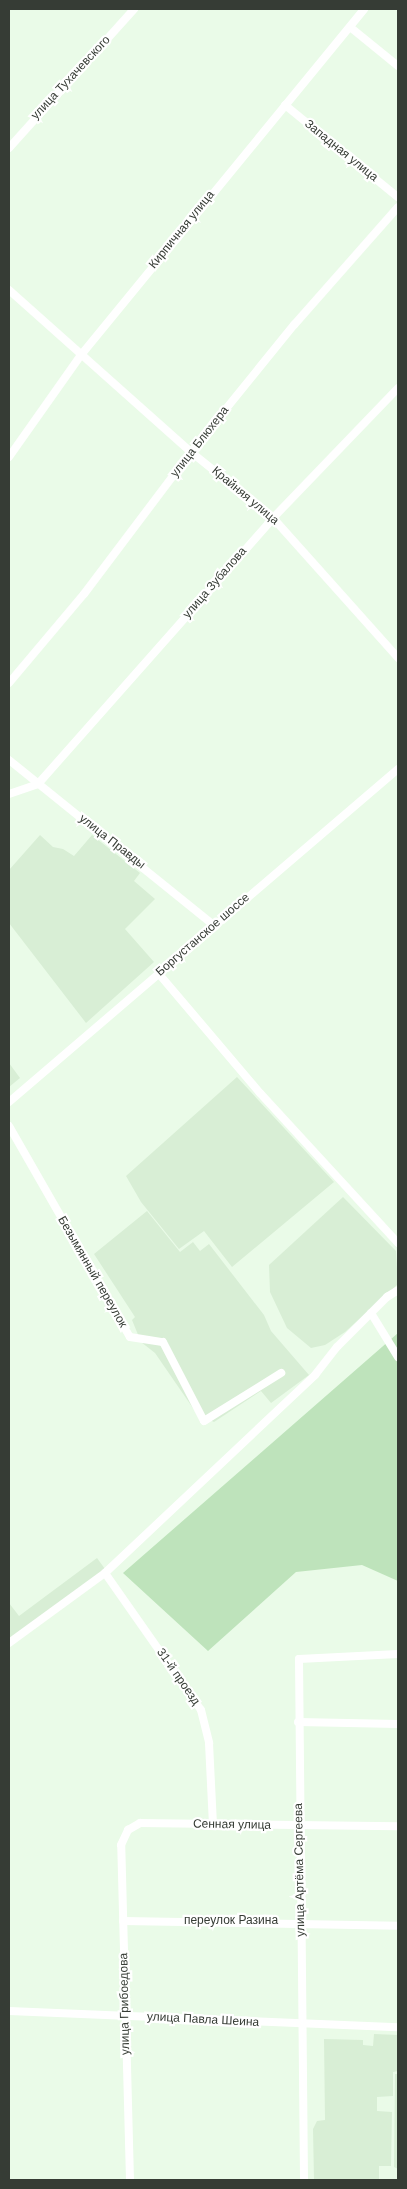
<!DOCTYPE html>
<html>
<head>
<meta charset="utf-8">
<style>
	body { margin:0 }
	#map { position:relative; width:407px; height:2189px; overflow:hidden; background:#eafbe8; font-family:Helvetica,sans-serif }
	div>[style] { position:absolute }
	.built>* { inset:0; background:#d8eed5 }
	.green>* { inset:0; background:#bee3bb }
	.minor>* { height:8px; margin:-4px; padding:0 4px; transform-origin:4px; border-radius:4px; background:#fff }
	span { translate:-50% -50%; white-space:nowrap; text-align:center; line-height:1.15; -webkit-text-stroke:4.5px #fff; paint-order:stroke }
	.street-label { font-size:12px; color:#363c35 }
	.frame { position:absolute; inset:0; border:10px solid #363c35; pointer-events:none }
</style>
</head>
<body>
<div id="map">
	<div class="built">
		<div style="clip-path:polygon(40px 835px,53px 847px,63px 849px,74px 856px,92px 835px,140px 873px,134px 881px,155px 899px,125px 929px,154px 962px,86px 1023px,9px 923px,9px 870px)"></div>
		<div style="clip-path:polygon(9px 1063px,20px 1078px,9px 1087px)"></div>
		<div style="clip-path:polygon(237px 1077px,334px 1182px,232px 1267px,204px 1231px,179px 1249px,141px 1202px,126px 1176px)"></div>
		<div style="clip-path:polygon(343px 1197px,396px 1251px,398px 1284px,345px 1332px,325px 1345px,311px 1348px,287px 1328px,270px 1292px,269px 1265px)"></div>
		<div style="clip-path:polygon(147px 1211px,180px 1252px,193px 1242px,200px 1251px,209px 1244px,264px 1315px,271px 1331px,309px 1375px,271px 1403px,261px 1391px,214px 1422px,197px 1414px,155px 1353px,141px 1342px,132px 1320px,135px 1317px,94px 1254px)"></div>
		<div style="clip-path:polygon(97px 1558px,105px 1569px,9px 1640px,9px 1603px,19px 1616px)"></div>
		<div style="clip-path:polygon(374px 2034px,398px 2035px,398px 2071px,393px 2072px,393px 2096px,377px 2097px,377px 2111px,392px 2112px,391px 2166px,379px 2166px,379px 2180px,314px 2180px,313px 2129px,317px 2121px,325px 2120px,324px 2039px,363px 2040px,363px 2045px,373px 2046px)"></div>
		<div style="clip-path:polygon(395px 2074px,398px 2074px,398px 2169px,394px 2167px)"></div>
	</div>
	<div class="green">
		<div style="clip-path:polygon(398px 1333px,398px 1581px,362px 1565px,296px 1572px,208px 1651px,123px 1573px)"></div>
	</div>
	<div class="minor">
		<div style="left:350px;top:27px;width:62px;rotate:39.1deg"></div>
		<div style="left:285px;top:105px;width:146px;rotate:39.2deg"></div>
		<div style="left:9px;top:148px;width:187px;rotate:-48deg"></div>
		<div style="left:9px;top:290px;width:244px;rotate:41.7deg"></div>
		<div style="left:191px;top:452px;width:105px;rotate:38.8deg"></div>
		<div style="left:273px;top:518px;width:188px;rotate:48.2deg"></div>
		<div style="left:9px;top:457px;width:125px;rotate:-54.8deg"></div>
		<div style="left:81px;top:355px;width:447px;rotate:-50.7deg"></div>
		<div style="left:9px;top:683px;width:116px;rotate:-49.9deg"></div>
		<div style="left:84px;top:594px;width:178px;rotate:-53deg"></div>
		<div style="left:191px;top:452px;width:164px;rotate:-51deg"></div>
		<div style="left:294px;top:325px;width:157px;rotate:-48.6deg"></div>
		<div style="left:9px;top:760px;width:265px;rotate:38.9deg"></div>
		<div style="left:9px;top:794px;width:31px;rotate:-19deg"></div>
		<div style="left:38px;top:784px;width:355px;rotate:-48.5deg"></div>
		<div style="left:273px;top:518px;width:180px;rotate:-46.1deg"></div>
		<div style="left:159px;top:974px;width:156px;rotate:49.7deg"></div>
		<div style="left:260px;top:1093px;width:204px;rotate:47.4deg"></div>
		<div style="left:9px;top:1102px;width:512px;rotate:-40.56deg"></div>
		<div style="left:9px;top:1126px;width:243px;rotate:60.2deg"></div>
		<div style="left:130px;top:1337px;width:33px;rotate:9deg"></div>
		<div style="left:163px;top:1342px;width:89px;rotate:62.6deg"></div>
		<div style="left:204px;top:1421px;width:91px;rotate:-31.9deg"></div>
		<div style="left:371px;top:1313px;width:52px;rotate:58.5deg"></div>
		<div style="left:105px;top:1573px;width:167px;rotate:55deg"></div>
		<div style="left:201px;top:1710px;width:34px;rotate:76deg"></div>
		<div style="left:209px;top:1743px;width:82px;rotate:87.2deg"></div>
		<div style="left:9px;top:1643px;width:119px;rotate:-36.1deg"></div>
		<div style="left:105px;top:1573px;width:289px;rotate:-43.3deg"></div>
		<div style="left:315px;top:1375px;width:36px;rotate:-52deg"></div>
		<div style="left:337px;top:1347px;width:71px;rotate:-45deg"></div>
		<div style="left:387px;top:1297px;width:13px;rotate:-32deg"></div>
		<div style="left:298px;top:1722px;width:100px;rotate:1.1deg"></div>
		<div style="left:123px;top:1921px;width:275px;rotate:1deg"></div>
		<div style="left:9px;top:2011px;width:389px;rotate:2.4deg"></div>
		<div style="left:130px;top:2180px;width:335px;rotate:-91.5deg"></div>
		<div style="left:121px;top:1845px;width:17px;rotate:-65deg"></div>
		<div style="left:128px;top:1830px;width:14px;rotate:-30deg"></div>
		<div style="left:140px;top:1823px;width:258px;rotate:0.7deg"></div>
		<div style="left:304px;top:2180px;width:521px;rotate:-90.55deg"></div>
		<div style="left:299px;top:1659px;width:99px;rotate:-2.9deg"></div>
	</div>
	<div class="street-label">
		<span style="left:71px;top:78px;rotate:-47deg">улица Тухачевского</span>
		<span style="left:341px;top:151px;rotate:39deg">Западная улица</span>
		<span style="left:182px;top:230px;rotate:-51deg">Кирпичная улица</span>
		<span style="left:200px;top:442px;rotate:-52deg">улица Блюхера</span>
		<span style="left:245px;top:496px;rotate:40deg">Крайняя улица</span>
		<span style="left:215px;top:583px;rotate:-49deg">улица Зубалова</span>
		<span style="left:112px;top:842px;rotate:38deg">улица Правды</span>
		<span style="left:203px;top:935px;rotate:-41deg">Боргустанское шоссе</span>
		<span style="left:92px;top:1272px;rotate:60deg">Безымянный переулок</span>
		<span style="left:178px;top:1677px;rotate:55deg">31-й проезд</span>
		<span style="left:232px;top:1825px;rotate:1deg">Сенная улица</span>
		<span style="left:300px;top:1870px;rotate:-91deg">улица Артёма Сергеева</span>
		<span style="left:231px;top:1921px">переулок Разина</span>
		<span style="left:125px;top:2004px;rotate:-91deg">улица Грибоедова</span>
		<span style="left:203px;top:2020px;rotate:3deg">улица Павла Шеина</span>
	</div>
	<div class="frame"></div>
</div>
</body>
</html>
